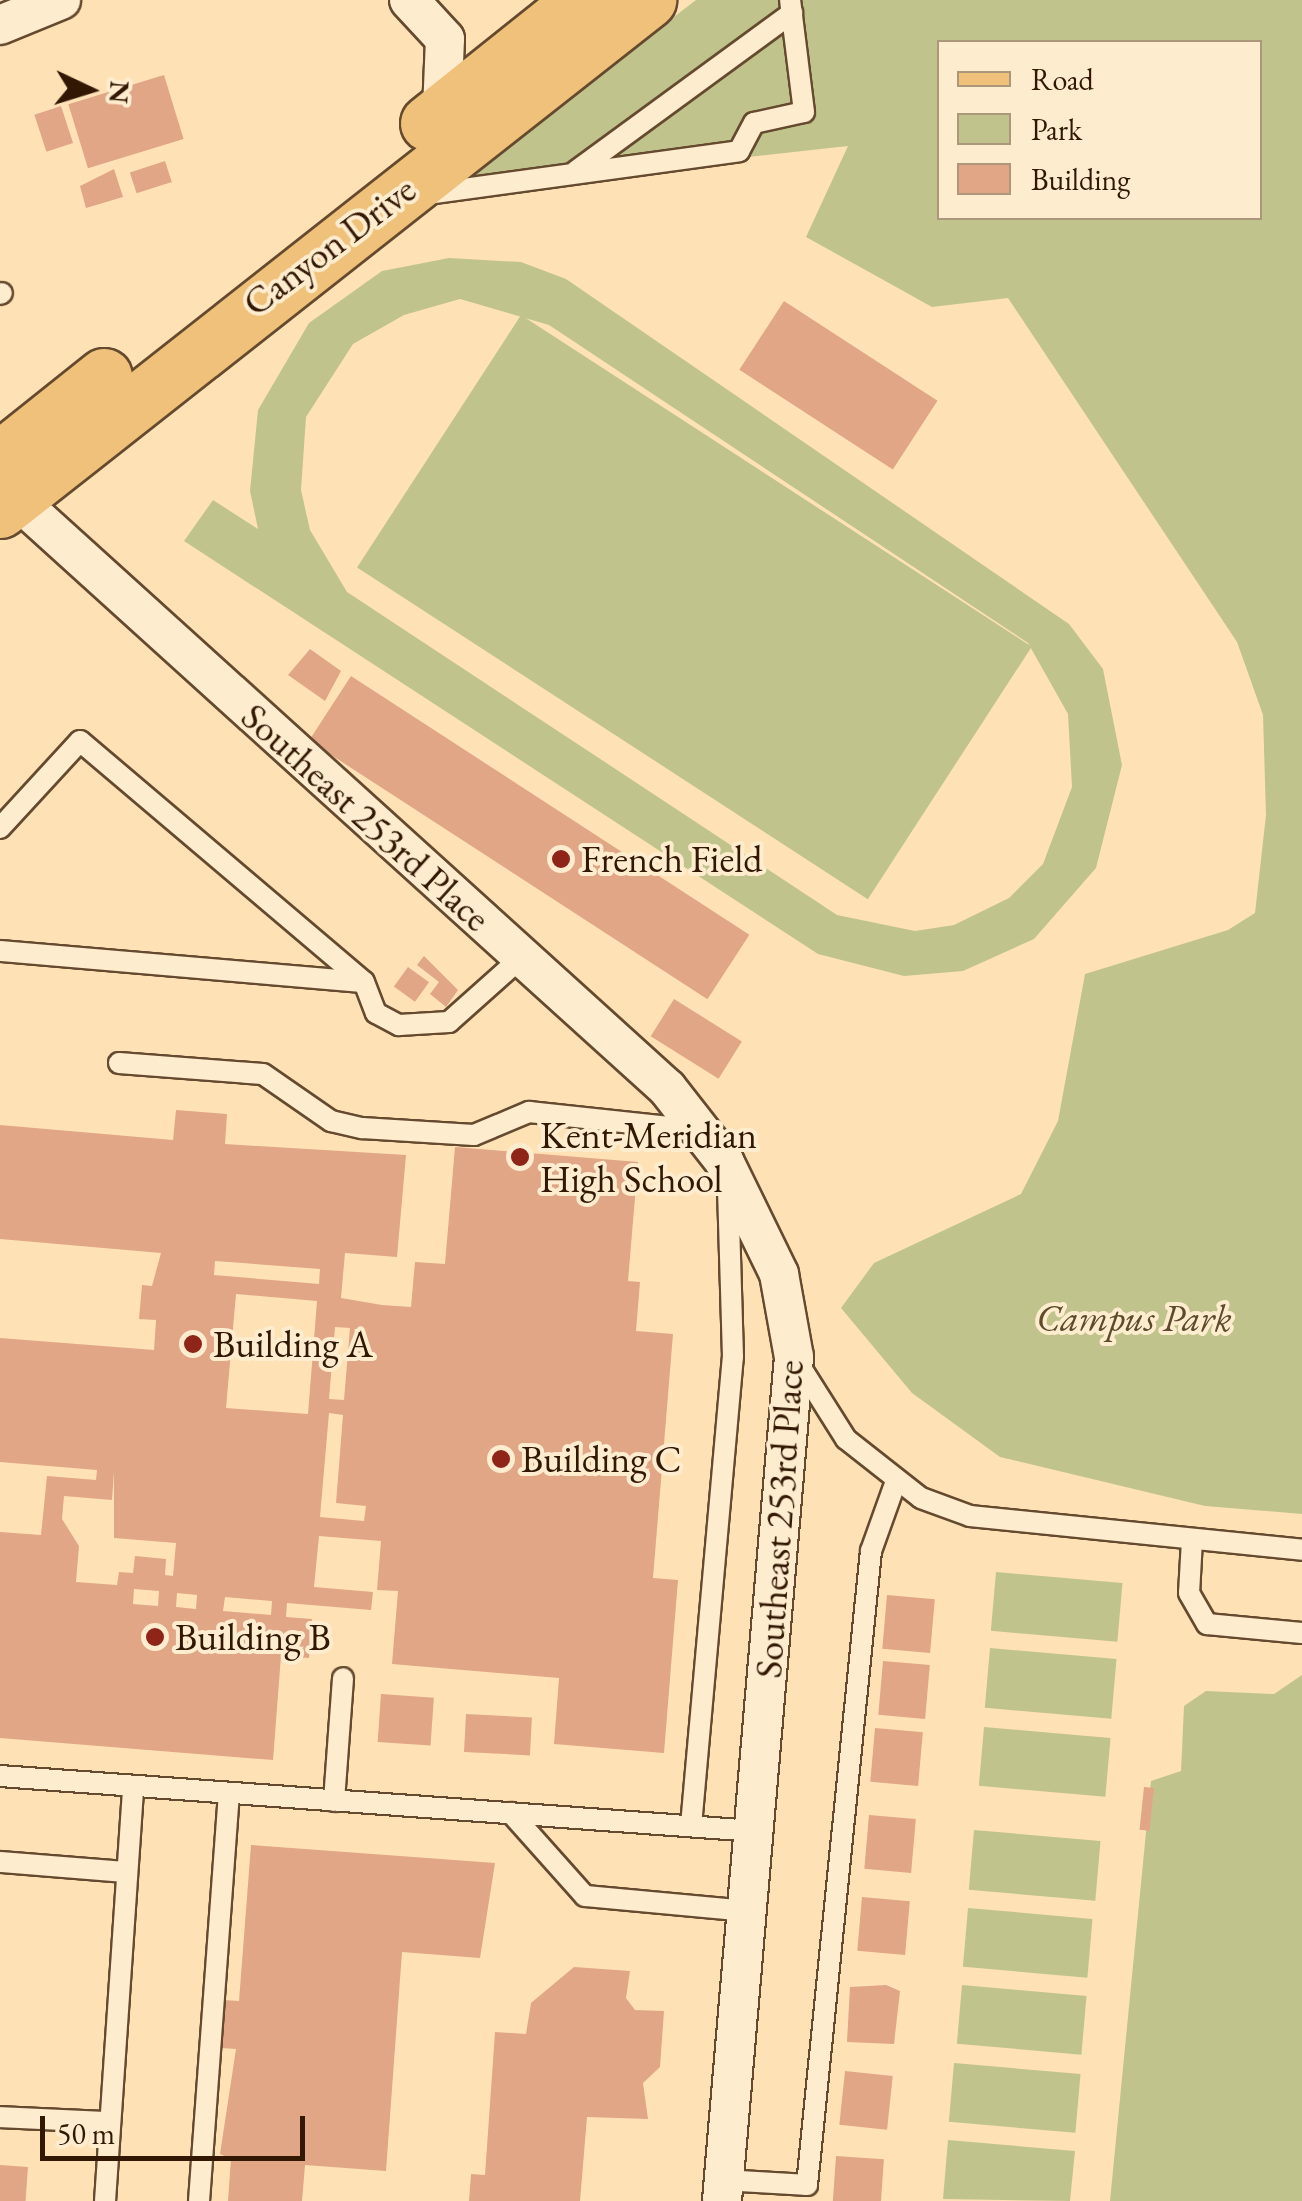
<!DOCTYPE html>
<html>
<head>
<meta charset="utf-8">
<style>
	body { margin:0 }
	#map { position:relative; width:1302px; height:2201px; overflow:hidden; background:#fee2b5; font-family:"EB Garamond",serif }
	div>[style] { position:absolute }
	.green>* { inset:0; background:#c1c38d; transform-origin:0 0 }
	.building>* { inset:0; background:#e1a686; transform-origin:0 0 }
	.roads { filter:drop-shadow(2px 0 #654a2f) drop-shadow(-2px 0 #654a2f) drop-shadow(0 2px #654a2f) drop-shadow(0 -2px #654a2f) }
	.lane>* { height:20px; margin:-10px; padding:0 10px; transform-origin:10px; border-radius:10px; background:#feeccf }
	.street>* { height:38px; margin:-19px; padding:0 19px; transform-origin:19px; border-radius:19px; background:#feeccf }
	.primary>* { height:55px; margin:-27.5px; padding:0 27.5px; transform-origin:27.5px; border-radius:27.5px; background:#efc17a }
	.dots>* { width:28px; height:28px; translate:-50% -50%; box-sizing:border-box; border:5px solid #feeccf; border-radius:50% }
	span { translate:-50% -50%; white-space:nowrap; text-align:center; line-height:1.15; -webkit-text-stroke:8px #feeccf; paint-order:stroke }
	.street-label { font-size:38px; color:#321702 }
	.poi-label { font-size:38px; color:#321702 }
	.left { translate:0 -50%; text-align:left }
	.park-label { font-size:38px; color:#5d4b2c; font-style:italic }
	.legend { position:absolute; left:937px; top:40px; width:325px; height:180px; box-sizing:border-box; background:#feeccf; border:2px solid #ac977d; margin:0; padding:12px 18px; list-style:none; font-size:30px; color:#321702 }
	.legend li { display:flex; align-items:center; gap:20px; height:50px }
	.legend b { width:50px; border:2px solid #ac977d }
	.north { position:absolute; left:40px; top:40px; width:100px; height:100px; -webkit-text-stroke:8px #feeccf; paint-order:stroke; rotate:94deg; font-size:28px; font-weight:700; line-height:40px; text-align:center; color:#321702 }
	.north::after { content:''; display:block; margin:auto; width:35px; height:45px; background:#321702; clip-path:polygon(50% 0,100% 100%,50% 72%,0 100%) }
	.scale { position:absolute; left:40px; top:2116px; width:265px; height:45px; box-sizing:border-box; border:5px solid #321702; border-top:0; padding-left:12px; font-size:30px; line-height:35px; white-space:nowrap; color:#321702; -webkit-text-stroke:8px #feeccf; paint-order:stroke }
</style>
</head>
<body>
<div id="map">
	<div class="green">
		<div style="clip-path:polygon(evenodd,696px 0,1302px 0,1302px 1514px,1205px 1506px,1000px 1457px,912px 1393px,841px 1308px,874px 1263px,1021px 1194px,1058px 1121px,1085px 974px,1228px 930px,1255px 913px,1266px 815px,1263px 715px,1237px 642px,1008px 298px,932px 307px,806px 237px,848px 146px,448px 190px,696px 0,939px 42px,1260px 42px,1260px 218px,939px 218px,939px 42px)"></div>
		<div style="clip-path:polygon(evenodd,449px 258px,521px 262px,566px 279px,1069px 624px,1103px 669px,1122px 765px,1096px 868px,1034px 939px,963px 971px,904px 976px,818px 954px,184px 541px,213px 500px,258px 529px,250px 491px,258px 410px,309px 323px,382px 271px,449px 258px,460px 299px,549px 325px,1028px 643px,1068px 714px,1072px 787px,1043px 864px,1009px 898px,954px 925px,915px 931px,837px 915px,347px 592px,310px 530px,301px 490px,306px 417px,353px 344px,404px 315px,460px 299px)"></div>
		<div style="left:521px;top:315px;width:609px;height:301px;rotate:33deg"></div>
		<div style="left:996px;top:1572px;width:127px;height:59px;rotate:5deg"></div>
		<div style="left:990px;top:1648px;width:127px;height:60px;rotate:5deg"></div>
		<div style="clip-path:polygon(1302px 1675px,1302px 2201px,1110px 2201px,1151px 1781px,1181px 1771px,1184px 1706px,1206px 1691px,1274px 1694px)"></div>
		<div style="left:984px;top:1727px;width:127px;height:59px;rotate:5deg"></div>
		<div style="left:974px;top:1830px;width:127px;height:60px;rotate:5deg"></div>
		<div style="left:968px;top:1908px;width:125px;height:59px;rotate:5deg"></div>
		<div style="left:962px;top:1985px;width:125px;height:59px;rotate:5deg"></div>
		<div style="left:954px;top:2063px;width:127px;height:59px;rotate:5deg"></div>
		<div style="clip-path:polygon(948px 2140px,1075px 2151px,1070px 2201px,943px 2199px)"></div>
	</div>
	<div class="building">
		<div style="left:164px;top:75px;width:67px;height:100px;rotate:73deg"></div>
		<div style="left:61px;top:106px;width:39px;height:28px;rotate:72deg"></div>
		<div style="left:165px;top:161px;width:22px;height:37px;rotate:72deg"></div>
		<div style="clip-path:polygon(114px 169px,123px 197px,86px 208px,80px 186px)"></div>
		<div style="left:784px;top:301px;width:183px;height:82px;rotate:33deg"></div>
		<div style="clip-path:polygon(310px 649px,341px 671px,325px 701px,288px 675px)"></div>
		<div style="left:351px;top:676px;width:475px;height:77px;rotate:33deg"></div>
		<div style="clip-path:polygon(424px 956px,458px 990px,446px 1007px,430px 994px,439px 982px,417px 965px)"></div>
		<div style="left:408px;top:967px;width:26px;height:24px;rotate:36deg"></div>
		<div style="left:674px;top:999px;width:80px;height:44px;rotate:32deg"></div>
		<div style="clip-path:polygon(evenodd,176px 1110px,227px 1114px,225px 1144px,406px 1155px,397px 1257px,345px 1253px,341px 1298px,382px 1305px,411px 1307px,415px 1262px,445px 1264px,455px 1147px,638px 1162px,628px 1281px,640px 1282px,636px 1331px,673px 1334px,653px 1578px,678px 1580px,664px 1753px,554px 1744px,559px 1678px,392px 1664px,398px 1591px,377px 1590px,381px 1541px,319px 1536px,314px 1587px,373px 1592px,371px 1610px,287px 1603px,286px 1617px,312px 1619px,309px 1658px,281px 1656px,273px 1760px,0 1738px,0 1532px,41px 1535px,47px 1476px,96px 1480px,97px 1470px,0 1462px,0 1338px,154px 1350px,156px 1320px,139px 1319px,142px 1285px,152px 1286px,161px 1253px,0 1239px,0 1125px,173px 1140px,176px 1110px,215px 1261px,320px 1269px,319px 1284px,214px 1275px,215px 1261px,176px 1110px,236px 1294px,317px 1301px,308px 1414px,226px 1408px,236px 1294px,176px 1110px,335px 1327px,350px 1328px,344px 1400px,329px 1399px,335px 1327px,176px 1110px,329px 1413px,343px 1415px,336px 1503px,366px 1506px,364px 1521px,320px 1517px,329px 1413px,176px 1110px,114px 1472px,114px 1538px,176px 1543px,173px 1576px,165px 1575px,166px 1559px,135px 1556px,133px 1573px,119px 1572px,117px 1585px,76px 1582px,79px 1546px,62px 1519px,64px 1496px,112px 1500px,114px 1472px,176px 1110px,134px 1589px,159px 1591px,158px 1606px,133px 1604px,134px 1589px,176px 1110px,177px 1593px,197px 1595px,196px 1609px,176px 1607px,177px 1593px,176px 1110px,225px 1597px,272px 1601px,271px 1615px,223px 1611px,225px 1597px)"></div>
		<div style="left:887px;top:1595px;width:48px;height:54px;rotate:5deg"></div>
		<div style="left:883px;top:1661px;width:47px;height:54px;rotate:5deg"></div>
		<div style="left:381px;top:1694px;width:53px;height:48px;rotate:4deg"></div>
		<div style="left:466px;top:1714px;width:66px;height:38px;rotate:3deg"></div>
		<div style="left:875px;top:1728px;width:48px;height:54px;rotate:5deg"></div>
		<div style="left:1144px;top:1787px;width:10px;height:43px;rotate:6deg"></div>
		<div style="left:869px;top:1815px;width:47px;height:54px;rotate:5deg"></div>
		<div style="clip-path:polygon(251px 1845px,495px 1863px,480px 1958px,402px 1952px,386px 2171px,305px 2165px,302px 2201px,228px 2201px,231px 2159px,220px 2154px,236px 2049px,221px 2048px,224px 2000px,239px 2001px)"></div>
		<div style="left:862px;top:1897px;width:48px;height:54px;rotate:5deg"></div>
		<div style="clip-path:polygon(574px 1967px,630px 1971px,626px 1998px,635px 2010px,664px 2011px,660px 2067px,643px 2083px,648px 2119px,587px 2117px,580px 2201px,469px 2201px,471px 2174px,485px 2175px,495px 2032px,526px 2034px,531px 2003px)"></div>
		<div style="clip-path:polygon(886px 1985px,900px 1991px,894px 2044px,847px 2042px,850px 1987px)"></div>
		<div style="left:845px;top:2071px;width:48px;height:54px;rotate:6deg"></div>
		<div style="left:836px;top:2156px;width:48px;height:45px;rotate:4deg"></div>
		<div style="left:0;top:2165px;width:28px;height:36px;rotate:4deg"></div>
	</div>
	<div class="roads">
		<div class="lane">
			<div style="left:576px;top:171px;width:268px;rotate:-36.2deg"></div>
			<div style="left:427px;top:194px;width:315px;rotate:-7.8deg"></div>
			<div style="left:739px;top:151px;width:32px;rotate:-62deg"></div>
			<div style="left:754px;top:123px;width:51px;rotate:-12.4deg"></div>
			<div style="left:804px;top:112px;width:113px;rotate:-97.1deg"></div>
			<div style="left:0;top:294px;width:2px;rotate:-27deg"></div>
			<div style="left:0;top:828px;width:118px;rotate:-47.4deg"></div>
			<div style="left:80px;top:741px;width:372px;rotate:40.3deg"></div>
			<div style="left:364px;top:982px;width:33px;rotate:69deg"></div>
			<div style="left:376px;top:1013px;width:26px;rotate:28deg"></div>
			<div style="left:399px;top:1025px;width:50px;rotate:-3.4deg"></div>
			<div style="left:449px;top:1022px;width:98px;rotate:-41.7deg"></div>
			<div style="left:0;top:951px;width:365px;rotate:4.9deg"></div>
			<div style="left:119px;top:1063px;width:144px;rotate:4.4deg"></div>
			<div style="left:263px;top:1074px;width:83px;rotate:34.7deg"></div>
			<div style="left:331px;top:1121px;width:32px;rotate:13deg"></div>
			<div style="left:362px;top:1128px;width:112px;rotate:3.6deg"></div>
			<div style="left:474px;top:1135px;width:60px;rotate:-22.7deg"></div>
			<div style="left:529px;top:1112px;width:169px;rotate:6.1deg"></div>
			<div style="left:798px;top:1363px;width:90px;rotate:57.7deg"></div>
			<div style="left:846px;top:1439px;width:95px;rotate:38.2deg"></div>
			<div style="left:921px;top:1498px;width:52px;rotate:20.2deg"></div>
			<div style="left:970px;top:1516px;width:334px;rotate:5.8deg"></div>
			<div style="left:1192px;top:1540px;width:53px;rotate:93.2deg"></div>
			<div style="left:1189px;top:1593px;width:36px;rotate:60deg"></div>
			<div style="left:1207px;top:1624px;width:95px;rotate:5.4deg"></div>
			<div style="left:0;top:1776px;width:757px;rotate:4.17deg"></div>
			<div style="left:334px;top:1801px;width:123px;rotate:-85.8deg"></div>
			<div style="left:511px;top:1813px;width:111px;rotate:48.3deg"></div>
			<div style="left:585px;top:1896px;width:164px;rotate:5.3deg"></div>
			<div style="left:691px;top:1826px;width:471px;rotate:-84.9deg"></div>
			<div style="left:733px;top:1357px;width:164px;rotate:-91.7deg"></div>
			<div style="left:0;top:1862px;width:125px;rotate:4.6deg"></div>
			<div style="left:0;top:2117px;width:106px;rotate:2.7deg"></div>
			<div style="left:724px;top:2180px;width:83px;rotate:3.4deg"></div>
			<div style="left:807px;top:2185px;width:637px;rotate:-84.24deg"></div>
			<div style="left:871px;top:1551px;width:74px;rotate:-70.3deg"></div>
			<div style="left:105px;top:2201px;width:416px;rotate:-86.1deg"></div>
			<div style="left:199px;top:2201px;width:409px;rotate:-85.8deg"></div>
		</div>
		<div class="street">
			<div style="left:409px;top:0;width:53px;rotate:47.3deg"></div>
			<div style="left:445px;top:39px;width:73px;rotate:92.4deg"></div>
			<div style="left:0;top:25px;width:66px;rotate:-22.3deg"></div>
			<div style="left:14px;top:497px;width:881px;rotate:42.15deg"></div>
			<div style="left:667px;top:1088px;width:93px;rotate:52deg"></div>
			<div style="left:724px;top:1161px;width:126px;rotate:64deg"></div>
			<div style="left:779px;top:1274px;width:84px;rotate:79.8deg"></div>
			<div style="left:794px;top:1357px;width:847px;rotate:94.88deg"></div>
		</div>
		<div class="primary">
			<div style="left:428px;top:123px;width:197px;rotate:-38.6deg"></div>
			<div style="left:0;top:459px;width:133px;rotate:-38.6deg"></div>
			<div style="left:0;top:510px;width:825px;rotate:-38.2deg"></div>
		</div>
	</div>
	<div class="dots">
		<div style="left:561px;top:859px;background:#8f2418"></div>
		<div style="left:520px;top:1157px;background:#8f2418"></div>
		<div style="left:193px;top:1344px;background:#8f2418"></div>
		<div style="left:501px;top:1459px;background:#8f2418"></div>
		<div style="left:155px;top:1637px;background:#8f2418"></div>
	</div>
	<div class="street-label">
		<span style="left:329px;top:246px;rotate:-37deg">Canyon Drive</span>
		<span style="left:366px;top:817px;rotate:42deg">Southeast 253rd Place</span>
		<span style="left:779px;top:1519px;rotate:-86deg">Southeast 253rd Place</span>
	</div>
	<div class="poi-label">
		<span class="left" style="left:581px;top:859px">French Field</span>
		<span class="left" style="left:540px;top:1157px">Kent-Meridian<br>High School</span>
		<span class="left" style="left:213px;top:1344px">Building A</span>
		<span class="left" style="left:521px;top:1459px">Building C</span>
		<span class="left" style="left:175px;top:1637px">Building B</span>
	</div>
	<div class="park-label">
		<span style="left:1134px;top:1318px">Campus Park</span>
	</div>
	<ul class="legend">
	<li><b style="height:12px;background:#efc17a"></b>Road</li>
	<li><b style="height:28px;background:#c1c38d"></b>Park</li>
	<li><b style="height:28px;background:#e1a686"></b>Building</li>
	</ul>
	<div class="north">N</div>
	<div class="scale">50 m</div>
</div>
</body>
</html>
